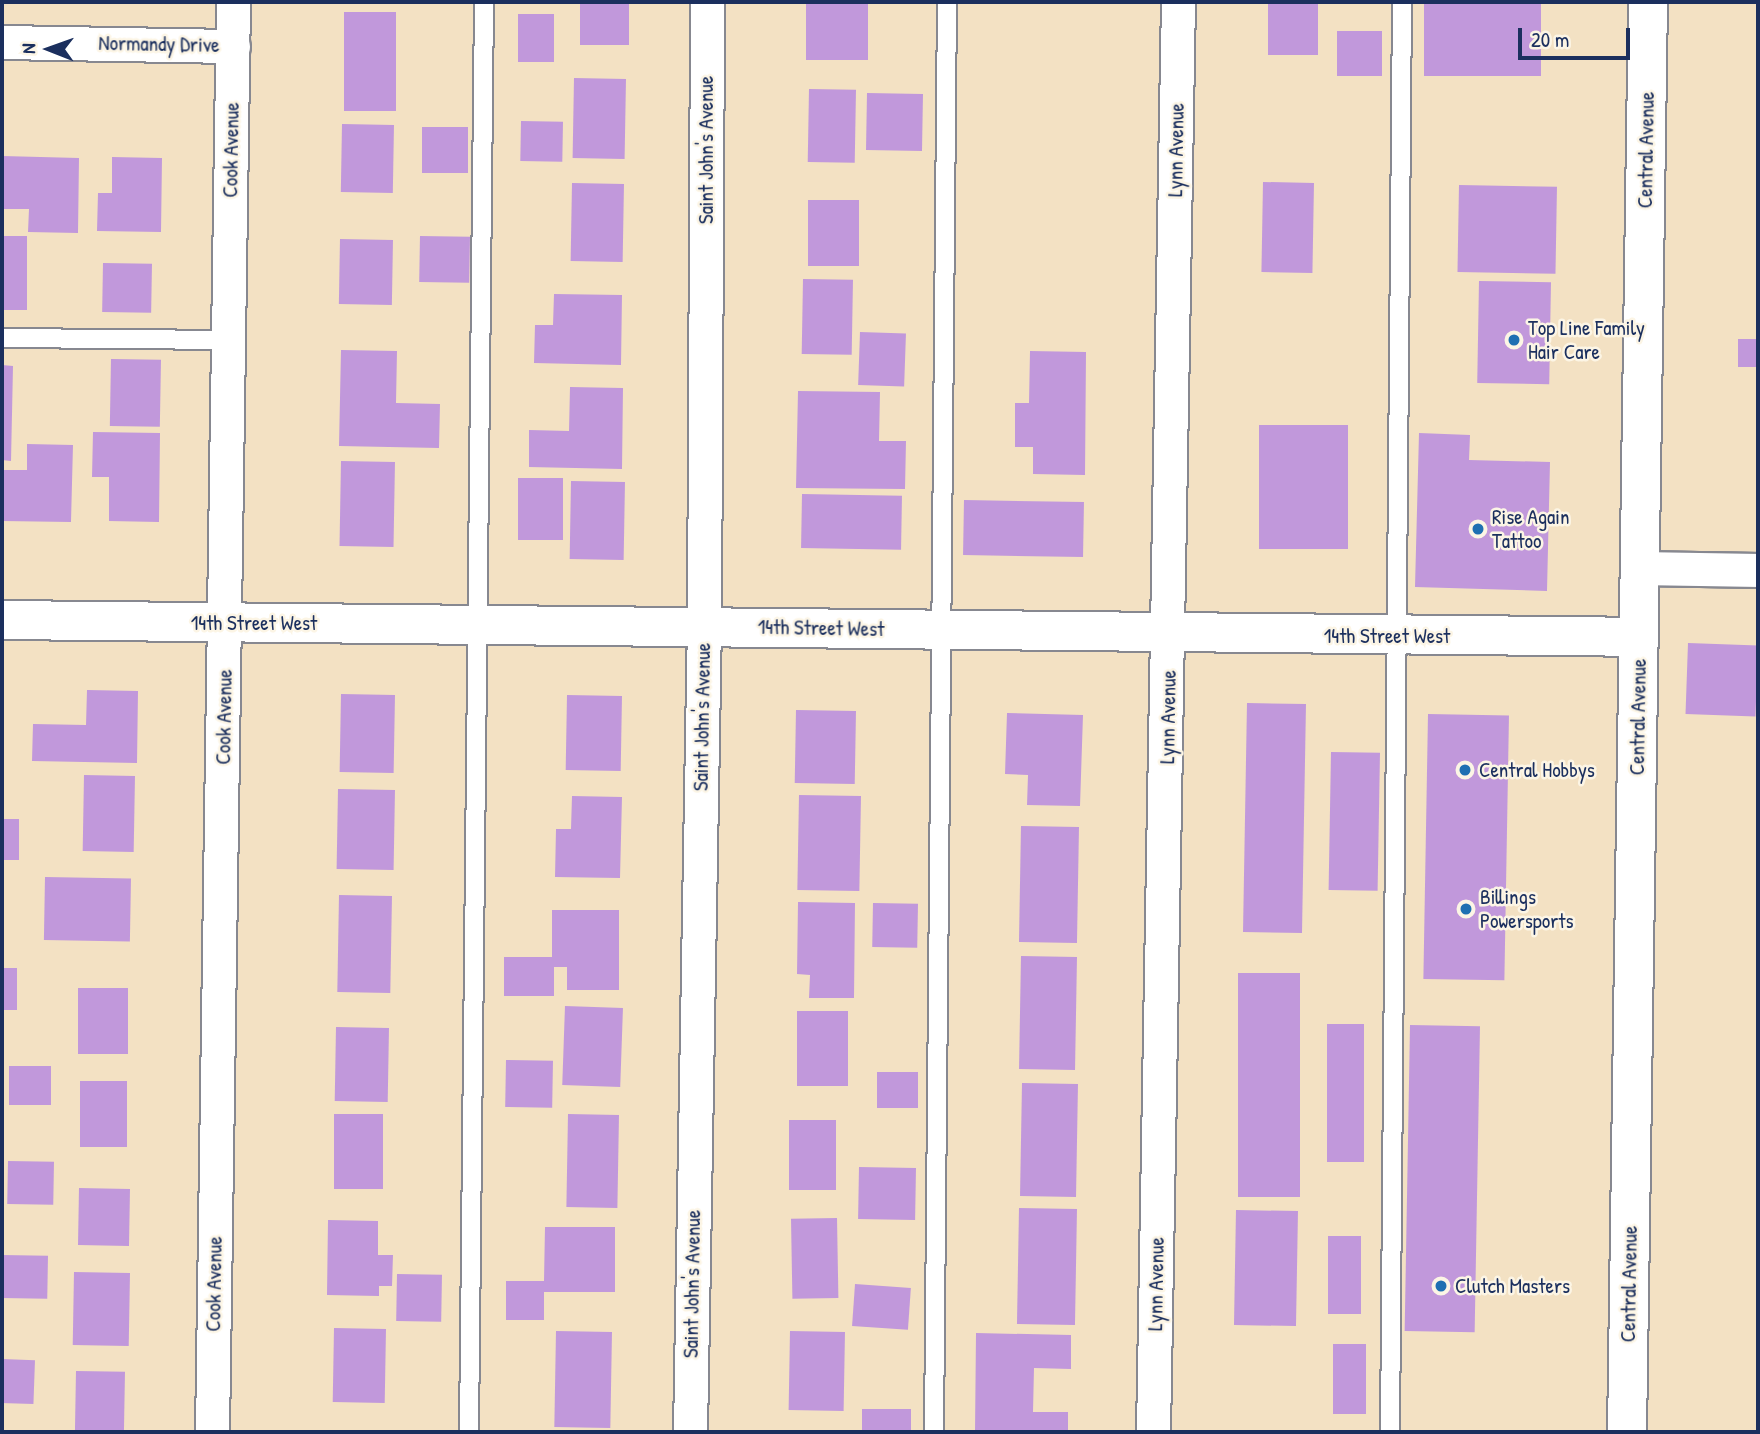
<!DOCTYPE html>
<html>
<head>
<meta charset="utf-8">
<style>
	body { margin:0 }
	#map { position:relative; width:1760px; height:1434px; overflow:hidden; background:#f3e1c3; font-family:"Patrick Hand",sans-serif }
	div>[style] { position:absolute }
	.building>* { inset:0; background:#c198db; transform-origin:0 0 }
	.roads { filter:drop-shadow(2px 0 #878890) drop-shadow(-2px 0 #878890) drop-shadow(0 2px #878890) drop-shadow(0 -2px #878890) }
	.service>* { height:18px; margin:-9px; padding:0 9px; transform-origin:9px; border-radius:9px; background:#fff }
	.minor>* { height:33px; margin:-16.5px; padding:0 16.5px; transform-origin:16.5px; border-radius:16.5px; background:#fff }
	.tertiary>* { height:38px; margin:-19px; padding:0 19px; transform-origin:19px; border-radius:19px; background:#fff }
	.secondary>* { height:38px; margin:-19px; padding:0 19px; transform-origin:19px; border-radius:19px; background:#fff }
	.dots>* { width:19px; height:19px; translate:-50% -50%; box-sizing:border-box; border:4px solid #fcf5e5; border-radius:50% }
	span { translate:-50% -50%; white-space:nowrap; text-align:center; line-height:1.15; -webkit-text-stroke:5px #fcf5e5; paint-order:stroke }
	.street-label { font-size:21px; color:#1b2f5e }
	.poi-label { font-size:21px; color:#1b2f5e }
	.left { translate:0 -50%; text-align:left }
	.frame { position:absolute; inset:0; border:4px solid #1b2f5e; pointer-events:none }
	.north { position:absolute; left:14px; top:14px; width:70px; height:70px; -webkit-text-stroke:5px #fcf5e5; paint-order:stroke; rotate:271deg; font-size:19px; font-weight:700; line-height:28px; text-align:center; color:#1b2f5e }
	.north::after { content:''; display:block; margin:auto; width:24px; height:32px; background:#1b2f5e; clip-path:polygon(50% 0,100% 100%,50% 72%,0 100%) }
	.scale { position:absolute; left:1518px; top:28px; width:112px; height:32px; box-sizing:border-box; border:4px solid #1b2f5e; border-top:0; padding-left:9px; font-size:21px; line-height:24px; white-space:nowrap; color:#1b2f5e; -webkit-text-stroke:5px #fcf5e5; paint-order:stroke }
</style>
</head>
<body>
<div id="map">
	<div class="building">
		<div style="left:580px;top:2px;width:49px;height:43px"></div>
		<div style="left:806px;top:2px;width:62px;height:58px"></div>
		<div style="left:1268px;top:2px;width:50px;height:53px"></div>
		<div style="left:1424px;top:2px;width:117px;height:74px"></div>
		<div style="left:344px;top:12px;width:52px;height:99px"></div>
		<div style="left:518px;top:14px;width:36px;height:48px"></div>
		<div style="left:1337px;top:31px;width:45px;height:45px"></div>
		<div style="left:574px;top:78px;width:52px;height:80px;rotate:1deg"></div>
		<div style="left:809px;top:89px;width:47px;height:73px;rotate:1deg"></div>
		<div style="left:867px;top:93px;width:56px;height:57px;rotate:1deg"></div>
		<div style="left:521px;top:121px;width:42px;height:40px;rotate:1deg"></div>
		<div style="left:342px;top:124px;width:52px;height:68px;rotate:1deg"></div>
		<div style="left:422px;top:127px;width:46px;height:46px"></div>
		<div style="clip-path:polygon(2px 156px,79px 158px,78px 233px,28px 232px,29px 209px,2px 209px)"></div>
		<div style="clip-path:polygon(112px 157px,162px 158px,161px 232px,97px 231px,98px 193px,112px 193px)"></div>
		<div style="left:1263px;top:182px;width:51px;height:90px;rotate:1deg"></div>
		<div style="left:572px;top:183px;width:52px;height:78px;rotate:1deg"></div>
		<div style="left:1459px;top:185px;width:98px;height:87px;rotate:1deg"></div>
		<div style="left:808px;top:200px;width:51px;height:66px"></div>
		<div style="left:2px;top:236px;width:25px;height:74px"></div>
		<div style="left:420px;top:236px;width:50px;height:46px;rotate:1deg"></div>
		<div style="left:340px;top:239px;width:53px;height:65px;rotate:1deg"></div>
		<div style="left:103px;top:263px;width:49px;height:49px;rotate:1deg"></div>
		<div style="left:803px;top:279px;width:50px;height:75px;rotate:1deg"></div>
		<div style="left:1479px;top:281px;width:72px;height:102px;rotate:1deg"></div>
		<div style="clip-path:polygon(554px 294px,622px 295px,621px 365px,534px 363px,535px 325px,553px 325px)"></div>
		<div style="left:860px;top:332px;width:46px;height:53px;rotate:2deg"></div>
		<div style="left:1738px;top:339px;width:19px;height:28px"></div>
		<div style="clip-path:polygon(341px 350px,397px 351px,396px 403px,440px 404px,439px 448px,339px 446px)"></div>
		<div style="clip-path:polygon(1030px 351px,1086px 352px,1085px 475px,1033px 474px,1033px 447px,1015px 447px,1015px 403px,1029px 403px)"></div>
		<div style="left:111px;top:359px;width:50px;height:67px;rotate:1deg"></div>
		<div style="clip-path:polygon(2px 365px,13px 366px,11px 461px,2px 460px)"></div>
		<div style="clip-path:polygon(570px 387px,623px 388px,622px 469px,529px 467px,529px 430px,569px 431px)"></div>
		<div style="clip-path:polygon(798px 391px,880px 392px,879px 441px,906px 441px,905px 489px,796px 488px)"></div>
		<div style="left:1259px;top:425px;width:89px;height:124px"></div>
		<div style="clip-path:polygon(93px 432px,160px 433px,159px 522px,109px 521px,109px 477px,92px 477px)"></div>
		<div style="clip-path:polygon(1419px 433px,1470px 435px,1469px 460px,1550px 462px,1547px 591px,1415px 587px)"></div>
		<div style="clip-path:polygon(27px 444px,73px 445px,71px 522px,2px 521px,2px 470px,27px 470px)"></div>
		<div style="left:341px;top:461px;width:54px;height:85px;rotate:1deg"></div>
		<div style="left:518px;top:478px;width:45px;height:62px"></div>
		<div style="left:571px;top:481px;width:54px;height:78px;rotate:1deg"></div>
		<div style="left:802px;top:494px;width:100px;height:54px;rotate:1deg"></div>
		<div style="left:964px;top:500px;width:120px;height:55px;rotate:1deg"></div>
		<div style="left:1688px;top:643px;width:70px;height:71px;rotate:2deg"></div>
		<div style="clip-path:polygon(87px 690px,138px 691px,137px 763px,32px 761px,33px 724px,86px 725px)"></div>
		<div style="left:341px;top:694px;width:54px;height:78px;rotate:1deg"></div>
		<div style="left:567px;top:695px;width:55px;height:75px;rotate:1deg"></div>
		<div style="left:1247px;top:703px;width:59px;height:229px;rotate:1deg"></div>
		<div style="left:796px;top:710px;width:60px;height:73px;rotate:1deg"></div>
		<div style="clip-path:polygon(1007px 713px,1083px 715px,1080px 806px,1027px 805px,1028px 775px,1005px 774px)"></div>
		<div style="left:1428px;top:714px;width:81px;height:265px;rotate:1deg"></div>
		<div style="left:1331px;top:752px;width:49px;height:138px;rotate:1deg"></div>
		<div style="left:84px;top:775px;width:51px;height:76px;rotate:1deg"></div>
		<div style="left:338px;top:789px;width:57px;height:80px;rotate:1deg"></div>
		<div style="left:799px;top:795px;width:62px;height:95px;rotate:1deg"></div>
		<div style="clip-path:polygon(572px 796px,622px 797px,620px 878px,555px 877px,556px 829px,571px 829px)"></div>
		<div style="left:2px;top:819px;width:17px;height:41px"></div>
		<div style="left:1021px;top:826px;width:58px;height:116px;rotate:1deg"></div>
		<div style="left:45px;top:877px;width:86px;height:63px;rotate:1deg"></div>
		<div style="left:339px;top:895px;width:53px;height:97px;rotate:1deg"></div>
		<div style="clip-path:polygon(798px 902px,855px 903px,854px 998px,809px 998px,810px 975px,797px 974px)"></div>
		<div style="left:873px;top:903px;width:45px;height:44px;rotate:1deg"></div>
		<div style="clip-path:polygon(552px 910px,619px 910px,619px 990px,567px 990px,567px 967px,554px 967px,554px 996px,504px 996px,504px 957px,552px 957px)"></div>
		<div style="left:1021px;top:956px;width:56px;height:113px;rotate:1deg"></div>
		<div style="left:2px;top:968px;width:15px;height:42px"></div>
		<div style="left:1238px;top:973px;width:62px;height:224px"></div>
		<div style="left:78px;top:988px;width:50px;height:66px"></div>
		<div style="left:565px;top:1006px;width:58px;height:79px;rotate:2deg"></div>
		<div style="left:797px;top:1011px;width:51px;height:75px"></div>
		<div style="left:1327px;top:1024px;width:37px;height:138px"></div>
		<div style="left:1410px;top:1025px;width:70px;height:306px;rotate:1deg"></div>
		<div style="left:336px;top:1027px;width:53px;height:74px;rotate:1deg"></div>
		<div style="left:506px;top:1060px;width:47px;height:47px;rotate:1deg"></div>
		<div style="left:9px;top:1066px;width:42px;height:39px"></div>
		<div style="left:877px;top:1072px;width:41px;height:36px"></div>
		<div style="left:80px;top:1081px;width:47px;height:66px"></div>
		<div style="left:1022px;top:1083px;width:56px;height:113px;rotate:1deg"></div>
		<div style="left:334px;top:1114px;width:49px;height:75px"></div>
		<div style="left:568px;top:1114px;width:51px;height:93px;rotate:1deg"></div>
		<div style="left:789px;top:1120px;width:47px;height:70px"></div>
		<div style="left:8px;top:1161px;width:46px;height:43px;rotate:1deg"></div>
		<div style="left:859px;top:1167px;width:57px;height:52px;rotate:1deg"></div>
		<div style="left:79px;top:1188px;width:51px;height:57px;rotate:1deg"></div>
		<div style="left:1019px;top:1208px;width:58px;height:116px;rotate:1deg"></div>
		<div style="left:1236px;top:1210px;width:62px;height:115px;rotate:1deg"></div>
		<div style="left:837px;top:1218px;width:80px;height:46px;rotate:89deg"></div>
		<div style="clip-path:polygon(328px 1220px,378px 1221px,378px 1255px,393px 1255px,392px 1286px,379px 1286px,379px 1296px,327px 1295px)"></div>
		<div style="clip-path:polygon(545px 1227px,615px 1227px,615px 1292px,544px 1292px,544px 1320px,506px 1320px,506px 1281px,544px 1281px)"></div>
		<div style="left:1328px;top:1236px;width:33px;height:78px"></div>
		<div style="left:2px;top:1255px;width:46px;height:43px;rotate:1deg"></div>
		<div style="left:74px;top:1272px;width:56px;height:73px;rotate:1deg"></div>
		<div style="left:397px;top:1274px;width:45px;height:47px;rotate:1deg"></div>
		<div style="left:855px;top:1284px;width:56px;height:42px;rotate:4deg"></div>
		<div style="left:334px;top:1328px;width:52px;height:74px;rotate:1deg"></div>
		<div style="left:556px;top:1331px;width:56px;height:96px;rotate:1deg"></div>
		<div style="left:790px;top:1331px;width:55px;height:79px;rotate:1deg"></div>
		<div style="clip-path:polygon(976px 1333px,1071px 1335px,1071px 1369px,1034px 1368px,1033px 1412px,1068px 1412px,1068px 1432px,975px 1432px)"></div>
		<div style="left:1333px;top:1344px;width:33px;height:70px"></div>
		<div style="left:2px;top:1359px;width:33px;height:44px;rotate:2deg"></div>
		<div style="left:76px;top:1371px;width:49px;height:61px;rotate:1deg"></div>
		<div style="left:862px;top:1409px;width:49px;height:23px"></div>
	</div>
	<div class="roads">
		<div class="service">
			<div style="left:2px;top:338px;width:227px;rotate:0.5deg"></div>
			<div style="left:469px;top:1432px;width:1430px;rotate:-89.4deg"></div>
			<div style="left:934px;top:1432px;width:1430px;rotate:-89.48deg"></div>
			<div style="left:1390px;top:1432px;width:1430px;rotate:-89.52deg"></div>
		</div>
		<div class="minor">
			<div style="left:2px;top:42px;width:231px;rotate:1deg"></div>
			<div style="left:1640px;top:568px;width:118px;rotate:1deg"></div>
			<div style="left:212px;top:1432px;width:1430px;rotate:-89.16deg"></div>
			<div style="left:690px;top:1432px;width:807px;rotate:-89.01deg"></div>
			<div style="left:704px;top:625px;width:623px;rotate:-89.72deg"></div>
			<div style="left:1153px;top:1432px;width:1430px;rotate:-89deg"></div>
		</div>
		<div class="tertiary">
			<div style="left:2px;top:620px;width:1637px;rotate:0.59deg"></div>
		</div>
		<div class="secondary">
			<div style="left:1627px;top:1432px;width:1430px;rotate:-89.16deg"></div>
		</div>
	</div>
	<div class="dots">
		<div style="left:1514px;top:340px;background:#1f6fb2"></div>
		<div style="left:1478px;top:529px;background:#1f6fb2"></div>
		<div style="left:1465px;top:770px;background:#1f6fb2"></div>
		<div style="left:1466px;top:909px;background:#1f6fb2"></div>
		<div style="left:1441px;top:1286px;background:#1f6fb2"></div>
	</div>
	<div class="street-label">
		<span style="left:159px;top:44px;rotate:1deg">Normandy Drive</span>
		<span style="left:231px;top:150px;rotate:-89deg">Cook Avenue</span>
		<span style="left:706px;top:150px;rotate:-90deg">Saint John's Avenue</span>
		<span style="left:1176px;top:150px;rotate:-89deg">Lynn Avenue</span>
		<span style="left:1646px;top:150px;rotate:-89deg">Central Avenue</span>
		<span style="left:254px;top:623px">14th Street West</span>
		<span style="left:821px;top:628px;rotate:1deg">14th Street West</span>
		<span style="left:1387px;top:636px">14th Street West</span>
		<span style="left:224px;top:717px;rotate:-89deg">Cook Avenue</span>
		<span style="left:702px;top:717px;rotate:-89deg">Saint John's Avenue</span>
		<span style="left:1168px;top:717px;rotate:-89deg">Lynn Avenue</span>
		<span style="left:1638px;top:717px;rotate:-89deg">Central Avenue</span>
		<span style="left:214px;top:1284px;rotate:-89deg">Cook Avenue</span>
		<span style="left:692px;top:1284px;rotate:-89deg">Saint John's Avenue</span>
		<span style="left:1156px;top:1284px;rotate:-89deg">Lynn Avenue</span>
		<span style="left:1629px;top:1284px;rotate:-89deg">Central Avenue</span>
	</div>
	<div class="poi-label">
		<span class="left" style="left:1528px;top:340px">Top Line Family<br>Hair Care</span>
		<span class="left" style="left:1492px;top:529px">Rise Again<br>Tattoo</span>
		<span class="left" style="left:1479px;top:770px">Central Hobbys</span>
		<span class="left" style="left:1480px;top:909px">Billings<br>Powersports</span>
		<span class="left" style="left:1455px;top:1286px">Clutch Masters</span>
	</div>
	<div class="frame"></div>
	<div class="north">N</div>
	<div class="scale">20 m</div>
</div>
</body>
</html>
